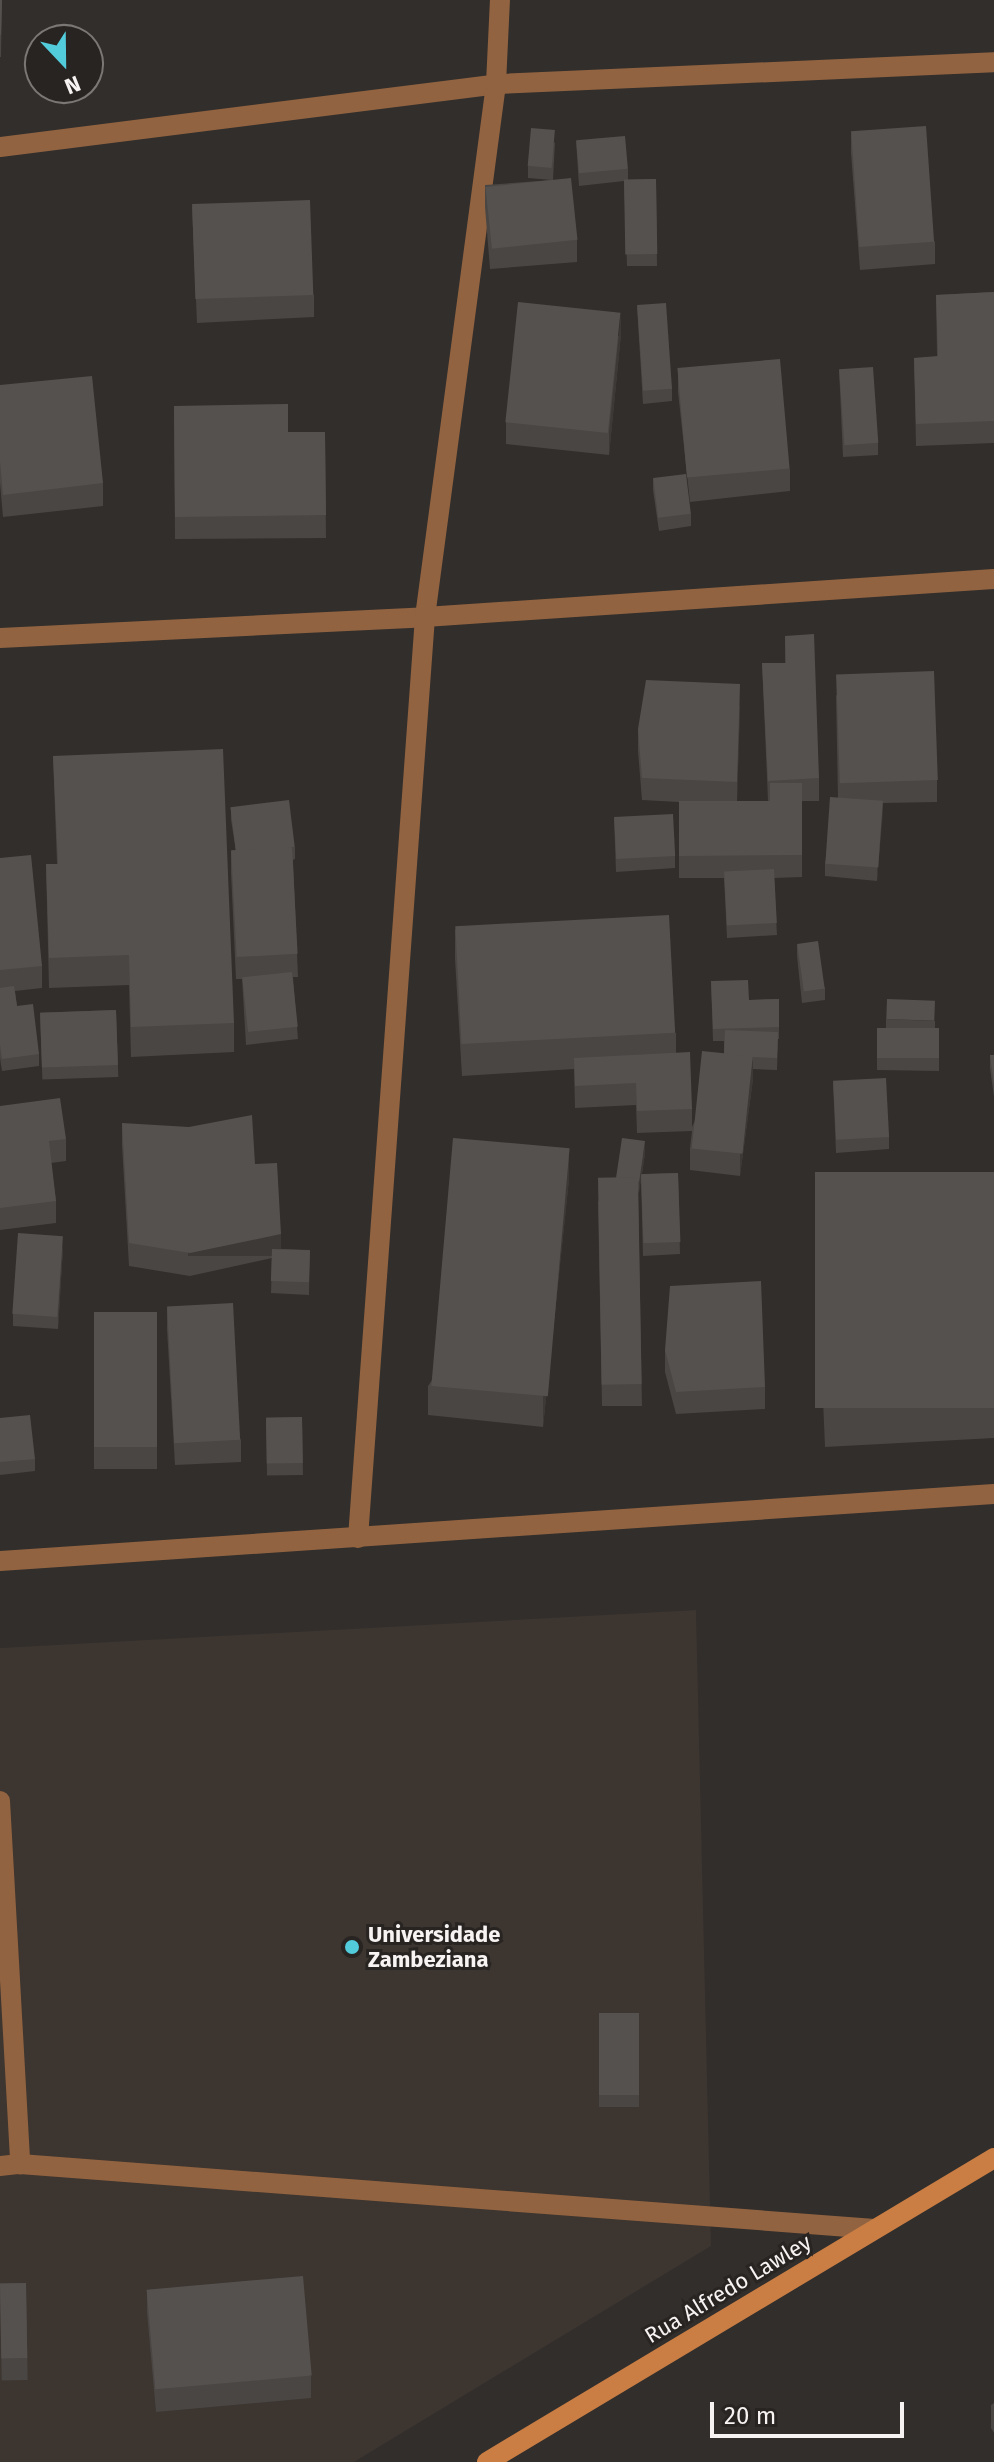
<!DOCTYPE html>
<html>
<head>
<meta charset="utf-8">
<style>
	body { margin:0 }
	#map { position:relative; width:994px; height:2462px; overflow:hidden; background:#312e2c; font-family:"Fira Sans",sans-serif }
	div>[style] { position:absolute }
	.built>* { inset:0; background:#3d352f }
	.lane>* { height:20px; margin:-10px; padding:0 10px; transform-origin:10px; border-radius:10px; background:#926340 }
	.street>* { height:20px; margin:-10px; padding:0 10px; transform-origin:10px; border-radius:10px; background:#926340 }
	.secondary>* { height:20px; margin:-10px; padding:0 10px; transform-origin:10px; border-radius:10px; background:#ca7e44 }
	.wall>* { inset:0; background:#494644; transform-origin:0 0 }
	.shaded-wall>* { inset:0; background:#3c3937; transform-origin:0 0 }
	.building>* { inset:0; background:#55514f; transform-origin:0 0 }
	.dots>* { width:22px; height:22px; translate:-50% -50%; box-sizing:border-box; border:4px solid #272422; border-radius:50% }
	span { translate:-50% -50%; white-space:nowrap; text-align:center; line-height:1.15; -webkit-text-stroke:6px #272422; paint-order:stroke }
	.poi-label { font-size:22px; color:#f6f3f2; font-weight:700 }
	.left { translate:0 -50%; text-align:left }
	.street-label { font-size:22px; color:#f6f3f2 }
	.north { position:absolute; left:24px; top:24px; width:80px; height:80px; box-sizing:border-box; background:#272422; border:2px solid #7a7775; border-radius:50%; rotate:158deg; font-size:22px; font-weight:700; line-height:32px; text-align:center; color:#f6f3f2 }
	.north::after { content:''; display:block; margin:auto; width:28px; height:36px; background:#52cbda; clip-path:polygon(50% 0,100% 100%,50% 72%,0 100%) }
	.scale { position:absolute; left:710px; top:2402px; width:194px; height:36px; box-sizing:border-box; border:4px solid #f6f3f2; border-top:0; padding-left:10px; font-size:24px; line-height:28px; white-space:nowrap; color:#f6f3f2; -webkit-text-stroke:6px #272422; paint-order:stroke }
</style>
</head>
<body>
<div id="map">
	<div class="built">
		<div style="clip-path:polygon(696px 1610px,711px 2246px,354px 2462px,0 2462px,0 1648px)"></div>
	</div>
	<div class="lane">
		<div style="left:0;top:1801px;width:364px;rotate:86.8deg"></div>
		<div style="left:0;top:2166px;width:20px;rotate:-6deg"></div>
		<div style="left:20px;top:2164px;width:857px;rotate:4.35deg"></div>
	</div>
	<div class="street">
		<div style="left:0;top:147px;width:500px;rotate:-7.2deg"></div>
		<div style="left:496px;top:84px;width:498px;rotate:-2.5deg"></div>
		<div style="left:0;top:638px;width:426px;rotate:-2.8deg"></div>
		<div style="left:425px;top:617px;width:570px;rotate:-3.82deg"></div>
		<div style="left:358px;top:1538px;width:923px;rotate:-85.84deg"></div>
		<div style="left:425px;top:617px;width:538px;rotate:-82.41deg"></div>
		<div style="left:496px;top:84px;width:84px;rotate:-87.3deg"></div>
		<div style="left:0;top:1561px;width:996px;rotate:-3.86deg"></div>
	</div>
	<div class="secondary">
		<div style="left:487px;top:2462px;width:591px;rotate:-30.95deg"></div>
	</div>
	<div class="wall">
		<div style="clip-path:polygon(0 0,2px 0,1px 57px,0 57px)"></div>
		<div style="clip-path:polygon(851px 131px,935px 242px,935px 264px,860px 270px,851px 153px)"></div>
		<div style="clip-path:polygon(576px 141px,628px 169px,628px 180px,656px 179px,657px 266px,627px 266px,624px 181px,579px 186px)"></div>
		<div style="clip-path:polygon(555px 142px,553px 180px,577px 240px,577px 262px,490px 269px,485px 207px,485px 185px,552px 180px,528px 178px,528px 166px)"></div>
		<div style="clip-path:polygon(192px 206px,314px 295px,314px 317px,197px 323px)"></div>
		<div style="clip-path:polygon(994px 292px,994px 443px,916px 446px,914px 358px,937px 357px,936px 295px)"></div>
		<div style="clip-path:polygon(637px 306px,672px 389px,672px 401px,643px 404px)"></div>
		<div style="clip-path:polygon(621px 334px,609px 455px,506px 444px,506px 422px)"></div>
		<div style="clip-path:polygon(839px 369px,878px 443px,878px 455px,843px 457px)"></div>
		<div style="clip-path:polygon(678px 370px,790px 469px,790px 491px,690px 502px,678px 392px)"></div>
		<div style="clip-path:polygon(0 385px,103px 483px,103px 506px,3px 517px,0 483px)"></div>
		<div style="clip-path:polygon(174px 406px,288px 432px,325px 432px,326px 538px,175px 539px)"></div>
		<div style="clip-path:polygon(653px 478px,691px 514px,691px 526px,659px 531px,653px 490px)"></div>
		<div style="clip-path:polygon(785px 636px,819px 778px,819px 801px,802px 801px,802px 877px,774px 878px,777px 935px,727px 938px,724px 878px,679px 878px,679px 802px,642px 800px,638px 751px,638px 729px,740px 706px,737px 801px,768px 801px,762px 663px,785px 663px)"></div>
		<div style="clip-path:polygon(836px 695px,937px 780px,937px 802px,883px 803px,877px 881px,825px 876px,825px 864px,838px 798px)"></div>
		<div style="clip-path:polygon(53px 756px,234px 1023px,234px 1052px,131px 1057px,129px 985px,49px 988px,46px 864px,57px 864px)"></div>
		<div style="clip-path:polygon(231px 808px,295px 847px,295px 859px,293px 860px,298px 977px,293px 977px,298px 1039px,246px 1045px,242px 979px,236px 979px,231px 873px,231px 851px,236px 851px,231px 820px)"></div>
		<div style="clip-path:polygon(614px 818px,675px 856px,675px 868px,616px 872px)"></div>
		<div style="clip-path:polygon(0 858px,42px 966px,42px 988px,15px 991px,17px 1006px,39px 1054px,39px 1066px,2px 1071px,0 1058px)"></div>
		<div style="clip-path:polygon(455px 929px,676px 1033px,676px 1053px,692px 1109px,692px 1127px,724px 1054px,724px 1041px,713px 1041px,711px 981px,749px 1000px,779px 999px,779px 1039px,778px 1039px,777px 1070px,753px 1069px,753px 1079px,740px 1176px,690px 1170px,690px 1148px,692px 1131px,637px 1133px,636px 1105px,575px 1108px,574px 1069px,462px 1076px,455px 959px)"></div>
		<div style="clip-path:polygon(797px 944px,825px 988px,825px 1000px,802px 1003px,797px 956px)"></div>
		<div style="left:116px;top:1010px;width:67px;height:76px;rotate:88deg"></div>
		<div style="clip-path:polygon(886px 1019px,935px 1021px,935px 1028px,939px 1028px,939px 1071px,877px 1070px,877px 1028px,886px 1028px)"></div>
		<div style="clip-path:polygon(990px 1055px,994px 1055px,994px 1097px,990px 1068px)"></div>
		<div style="clip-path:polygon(833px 1082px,889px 1137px,889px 1149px,836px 1153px)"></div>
		<div style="clip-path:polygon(0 1106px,66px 1139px,66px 1161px,51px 1163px,56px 1201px,56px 1223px,0 1230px)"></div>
		<div style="clip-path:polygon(122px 1123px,255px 1164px,281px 1249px,310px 1250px,309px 1295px,271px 1293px,272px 1258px,190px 1276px,129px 1266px,122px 1145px)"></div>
		<div style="clip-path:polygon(645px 1153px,642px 1174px,678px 1173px,680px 1254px,643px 1256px,641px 1180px,638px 1194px,642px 1406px,602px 1406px,598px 1202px,616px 1178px)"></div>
		<div style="clip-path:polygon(994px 1172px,994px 1438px,825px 1447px,815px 1210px,815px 1181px)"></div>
		<div style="clip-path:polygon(569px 1179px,543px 1427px,428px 1415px,428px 1386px)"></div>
		<div style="clip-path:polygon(63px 1248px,58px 1329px,13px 1326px,13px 1314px)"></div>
		<div style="clip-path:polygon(167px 1307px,241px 1440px,241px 1462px,175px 1465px,167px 1329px)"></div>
		<div style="left:94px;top:1312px;width:63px;height:157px"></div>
		<div style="clip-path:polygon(665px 1350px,765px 1387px,765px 1409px,676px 1414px,665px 1372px)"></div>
		<div style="left:302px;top:1417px;width:58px;height:36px;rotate:89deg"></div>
		<div style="clip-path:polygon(0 1418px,35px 1459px,35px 1471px,0 1475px)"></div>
		<div style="left:639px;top:2013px;width:94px;height:40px;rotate:90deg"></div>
		<div style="left:26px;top:2283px;width:97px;height:26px;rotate:89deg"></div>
		<div style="clip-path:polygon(147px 2291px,311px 2376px,311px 2398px,156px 2412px,147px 2313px)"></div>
		<div style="clip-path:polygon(994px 2403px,994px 2433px,991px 2428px,991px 2405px)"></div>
	</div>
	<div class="shaded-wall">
		<div style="clip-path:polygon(621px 312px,621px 334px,609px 455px,609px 432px)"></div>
		<div style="clip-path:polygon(740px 684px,740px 706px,737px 804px,737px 782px)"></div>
		<div style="clip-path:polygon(883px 801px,883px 813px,877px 881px,877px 869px)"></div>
		<div style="clip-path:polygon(753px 1056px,753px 1079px,740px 1176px,740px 1154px)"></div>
		<div style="clip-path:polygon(645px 1141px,645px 1153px,639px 1194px,639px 1182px)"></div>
		<div style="clip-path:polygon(569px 1149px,569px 1179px,543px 1427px,543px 1398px)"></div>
		<div style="left:281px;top:1234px;width:22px;height:93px;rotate:90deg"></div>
		<div style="clip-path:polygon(63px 1236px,63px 1248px,58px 1329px,58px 1317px)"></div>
	</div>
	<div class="building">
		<div style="clip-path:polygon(0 0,2px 0,1px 35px,0 35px)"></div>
		<div style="left:926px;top:126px;width:116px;height:75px;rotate:86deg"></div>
		<div style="left:531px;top:128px;width:24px;height:38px;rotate:5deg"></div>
		<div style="left:625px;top:136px;width:33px;height:49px;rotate:85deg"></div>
		<div style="left:571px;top:178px;width:62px;height:86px;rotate:84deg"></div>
		<div style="left:656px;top:179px;width:75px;height:32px;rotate:89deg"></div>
		<div style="left:310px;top:200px;width:95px;height:118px;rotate:88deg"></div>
		<div style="clip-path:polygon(994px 292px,994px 421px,916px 424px,914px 358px,938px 356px,936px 295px)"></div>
		<div style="left:518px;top:302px;width:103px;height:121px;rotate:6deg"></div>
		<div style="left:666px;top:303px;width:86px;height:29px;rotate:86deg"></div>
		<div style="left:780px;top:359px;width:110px;height:103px;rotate:85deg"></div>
		<div style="left:873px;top:367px;width:76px;height:34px;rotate:86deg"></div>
		<div style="clip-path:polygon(92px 376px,103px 483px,3px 495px,0 461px,0 385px)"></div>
		<div style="clip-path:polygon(288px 404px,288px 432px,325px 432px,326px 515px,175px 517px,174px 406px)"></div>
		<div style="left:686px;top:474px;width:40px;height:33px;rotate:83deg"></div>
		<div style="clip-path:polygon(814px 634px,819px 778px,768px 781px,762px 663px,786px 663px,785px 636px)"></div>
		<div style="left:934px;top:671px;width:109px;height:98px;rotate:88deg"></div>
		<div style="clip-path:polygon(646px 680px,740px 684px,737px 782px,642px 778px,638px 729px)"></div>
		<div style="clip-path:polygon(223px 749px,234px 1023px,131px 1027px,129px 955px,49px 958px,46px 864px,58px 864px,53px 756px)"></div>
		<div style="clip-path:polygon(770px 783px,802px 783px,802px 855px,679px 856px,679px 801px,770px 801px)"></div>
		<div style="left:830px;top:797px;width:53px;height:67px;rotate:4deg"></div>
		<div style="left:289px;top:800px;width:47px;height:59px;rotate:83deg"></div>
		<div style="left:673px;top:814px;width:42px;height:59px;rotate:87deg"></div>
		<div style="left:292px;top:847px;width:107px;height:61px;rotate:87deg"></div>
		<div style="clip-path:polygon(31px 855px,42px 966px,0 970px,0 858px)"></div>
		<div style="left:774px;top:869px;width:54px;height:50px;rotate:87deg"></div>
		<div style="left:669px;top:915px;width:118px;height:214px;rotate:87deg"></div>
		<div style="left:818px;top:941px;width:48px;height:21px;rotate:82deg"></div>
		<div style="left:292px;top:972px;width:55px;height:50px;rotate:84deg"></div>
		<div style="clip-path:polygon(748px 980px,749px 1000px,779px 999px,779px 1027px,713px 1029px,711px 981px)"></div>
		<div style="clip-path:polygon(14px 986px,17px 1006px,33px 1004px,39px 1054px,2px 1059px,0 1045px,0 988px)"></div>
		<div style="left:887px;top:999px;width:48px;height:20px;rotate:2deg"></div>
		<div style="left:116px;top:1010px;width:55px;height:76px;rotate:88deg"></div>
		<div style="left:877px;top:1028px;width:62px;height:30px"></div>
		<div style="clip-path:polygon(725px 1030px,778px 1032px,777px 1058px,752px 1057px,724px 1054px)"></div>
		<div style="left:702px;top:1051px;width:51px;height:98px;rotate:6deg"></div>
		<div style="clip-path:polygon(690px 1052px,692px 1109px,637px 1111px,636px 1083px,575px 1086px,574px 1058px)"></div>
		<div style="clip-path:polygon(990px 1055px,994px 1055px,994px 1085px)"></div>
		<div style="left:886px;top:1078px;width:59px;height:53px;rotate:87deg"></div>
		<div style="clip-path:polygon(60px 1098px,66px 1139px,49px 1141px,56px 1201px,0 1208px,0 1106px)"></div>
		<div style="clip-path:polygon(252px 1115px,255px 1164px,277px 1163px,281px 1234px,190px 1253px,129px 1243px,122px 1123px,189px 1127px)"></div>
		<div style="left:453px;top:1138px;width:117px;height:249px;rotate:5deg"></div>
		<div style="clip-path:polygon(622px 1138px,645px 1141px,639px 1182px,638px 1182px,638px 1177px,616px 1178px)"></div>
		<div style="left:994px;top:1172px;width:236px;height:179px;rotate:90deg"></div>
		<div style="left:678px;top:1173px;width:69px;height:37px;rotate:88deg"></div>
		<div style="left:638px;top:1177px;width:207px;height:40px;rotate:89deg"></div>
		<div style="left:18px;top:1233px;width:45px;height:81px;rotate:4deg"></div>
		<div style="left:272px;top:1249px;width:38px;height:32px;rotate:2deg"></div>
		<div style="clip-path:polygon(761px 1281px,765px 1387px,676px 1392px,665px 1350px,670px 1286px)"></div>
		<div style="left:233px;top:1303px;width:137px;height:66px;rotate:87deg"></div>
		<div style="left:94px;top:1312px;width:63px;height:135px"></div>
		<div style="clip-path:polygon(30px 1415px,35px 1459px,0 1462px,0 1418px)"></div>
		<div style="left:302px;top:1417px;width:46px;height:36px;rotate:89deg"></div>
		<div style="left:639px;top:2013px;width:82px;height:40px;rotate:90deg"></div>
		<div style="left:303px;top:2276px;width:100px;height:157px;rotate:85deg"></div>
		<div style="left:26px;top:2283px;width:75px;height:26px;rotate:89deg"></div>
	</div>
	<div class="dots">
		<div style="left:352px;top:1947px;background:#52cbda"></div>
	</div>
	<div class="poi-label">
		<span class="left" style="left:368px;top:1947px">Universidade<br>Zambeziana</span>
	</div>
	<div class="street-label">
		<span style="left:728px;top:2289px;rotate:-31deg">Rua Alfredo Lawley</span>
	</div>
	<div class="north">N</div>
	<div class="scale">20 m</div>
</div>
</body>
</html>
